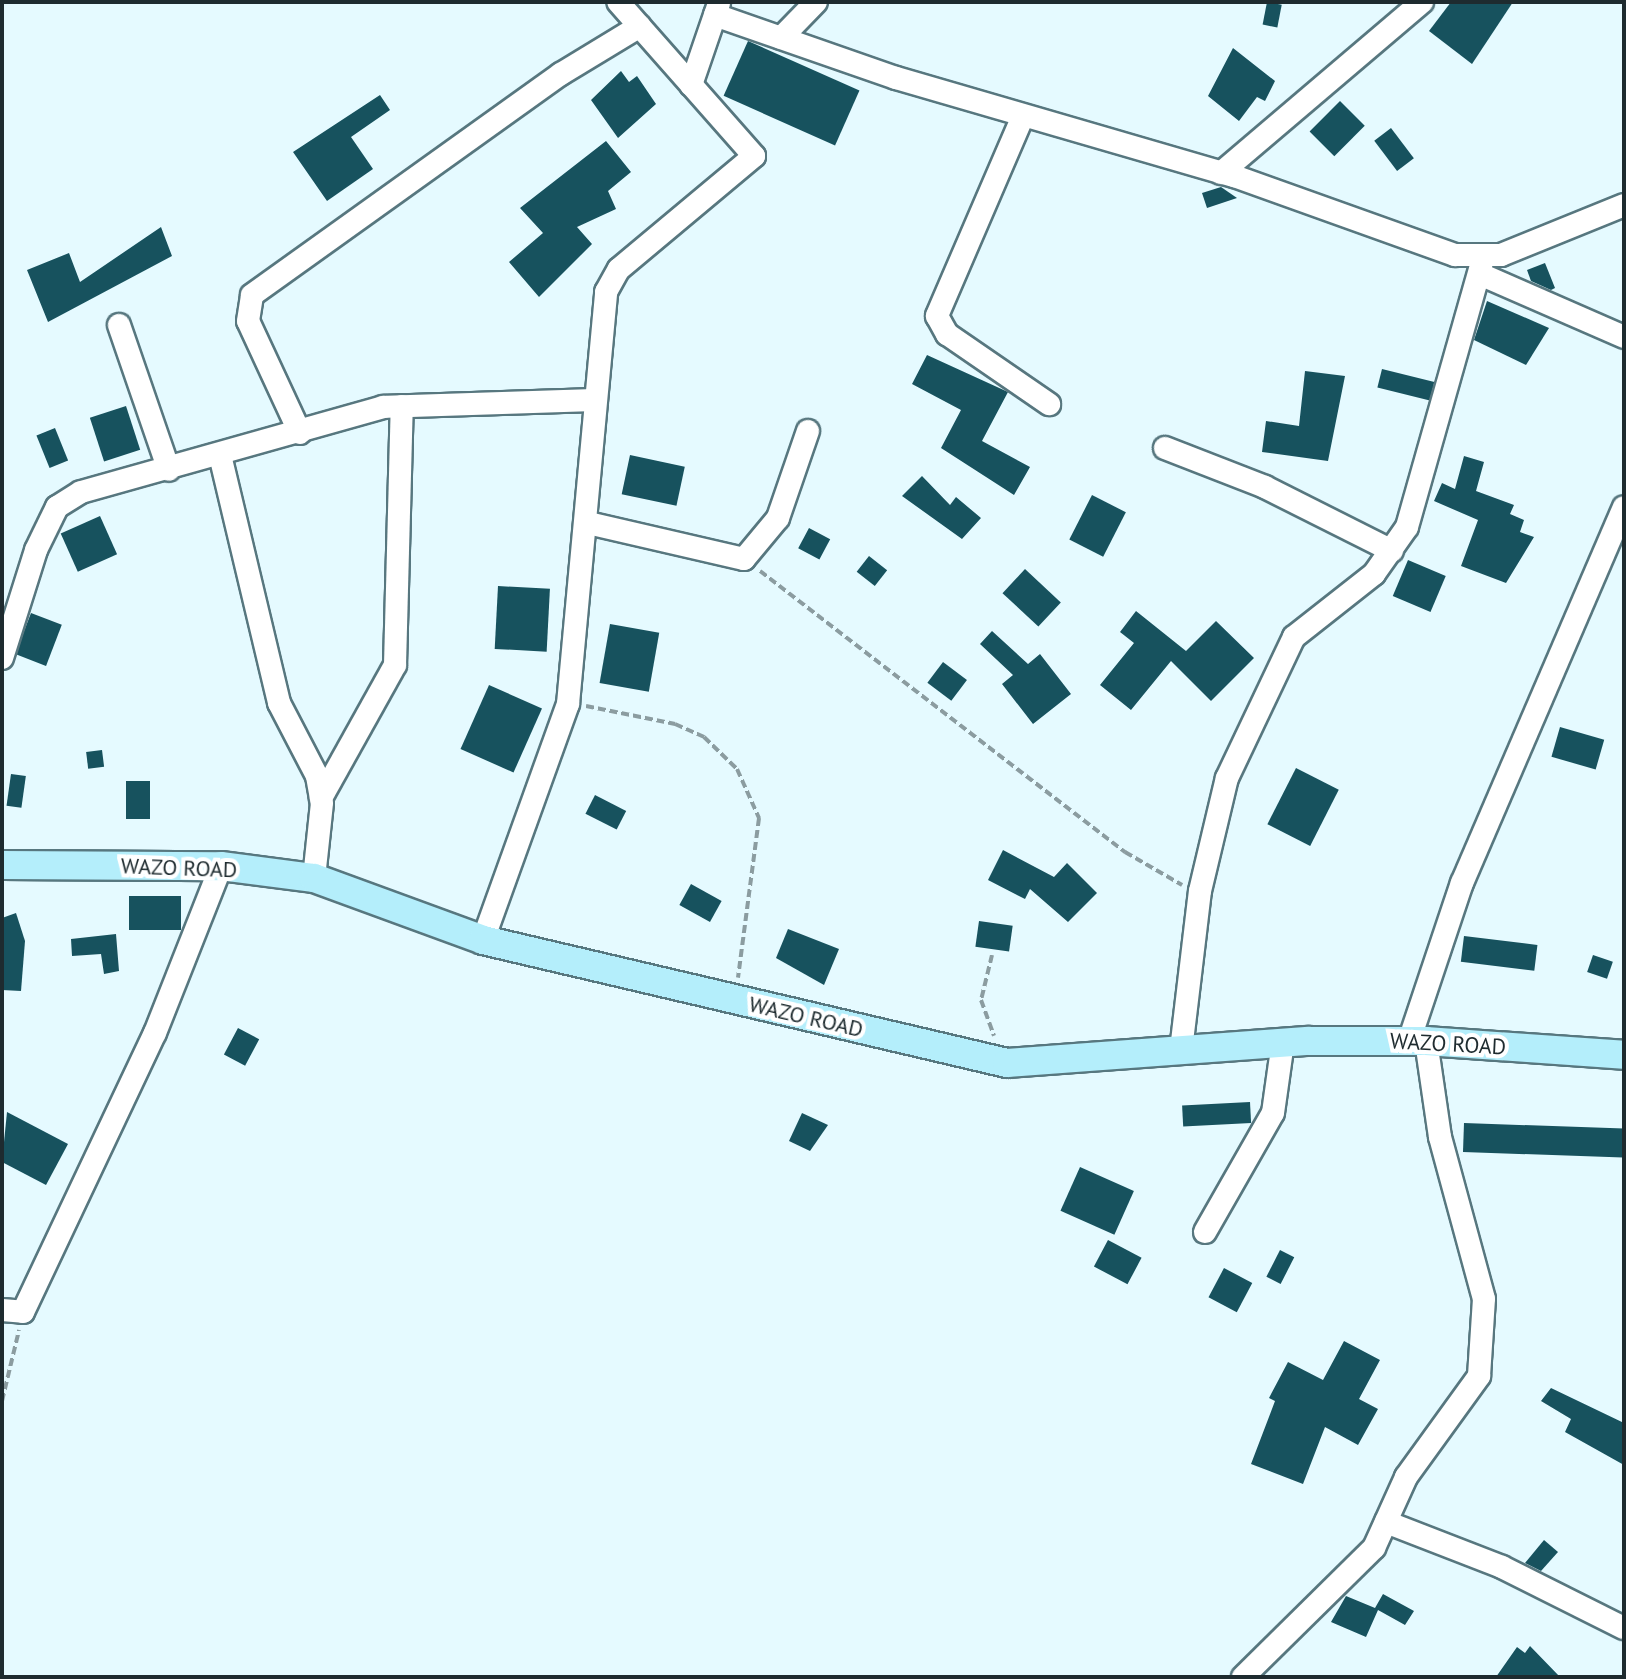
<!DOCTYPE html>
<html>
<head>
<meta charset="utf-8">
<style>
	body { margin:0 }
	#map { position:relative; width:1626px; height:1679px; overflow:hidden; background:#e5faff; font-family:"PT Sans",sans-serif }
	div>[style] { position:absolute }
	.building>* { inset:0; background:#17525e; transform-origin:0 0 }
	.path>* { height:4px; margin-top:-2px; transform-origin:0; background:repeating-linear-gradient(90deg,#8b9ca0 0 8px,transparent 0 12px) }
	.roads { filter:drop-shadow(2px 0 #57777f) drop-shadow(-2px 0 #57777f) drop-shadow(0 2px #57777f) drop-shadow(0 -2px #57777f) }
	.minor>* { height:22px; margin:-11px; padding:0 11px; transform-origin:11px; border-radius:11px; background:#fff }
	.major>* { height:28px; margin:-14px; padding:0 14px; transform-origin:14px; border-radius:14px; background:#b4eefb }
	span { translate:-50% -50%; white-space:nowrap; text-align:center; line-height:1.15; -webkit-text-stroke:8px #fff; paint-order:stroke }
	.street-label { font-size:22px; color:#1e2b2f }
	.frame { position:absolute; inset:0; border:4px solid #1e2b2f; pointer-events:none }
</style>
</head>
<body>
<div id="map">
	<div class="building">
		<div style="left:1267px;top:2px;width:15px;height:23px;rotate:11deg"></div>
		<div style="clip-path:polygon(1451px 2px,1513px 2px,1472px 64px,1429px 31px)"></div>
		<div style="left:748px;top:41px;width:122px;height:60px;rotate:24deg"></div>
		<div style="clip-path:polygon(1233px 48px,1275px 81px,1265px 101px,1257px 97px,1239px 121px,1208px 96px)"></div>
		<div style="clip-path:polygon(621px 71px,629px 82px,637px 76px,656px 104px,618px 138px,591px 100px)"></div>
		<div style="clip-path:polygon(380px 95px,390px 110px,351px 137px,373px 169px,327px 201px,293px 152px)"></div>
		<div style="left:1340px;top:101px;width:35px;height:43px;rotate:45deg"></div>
		<div style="left:1391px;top:128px;width:38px;height:21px;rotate:53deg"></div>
		<div style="clip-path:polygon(606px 141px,631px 172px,608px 191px,616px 209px,577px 227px,592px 244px,539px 297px,509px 262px,543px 233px,520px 208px)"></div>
		<div style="clip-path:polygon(1221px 187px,1237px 198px,1207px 208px,1202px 193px)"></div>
		<div style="clip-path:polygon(161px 227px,172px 256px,48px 322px,27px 270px,69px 253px,80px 282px)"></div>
		<div style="clip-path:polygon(1545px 263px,1555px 288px,1551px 290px,1531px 281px,1527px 270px)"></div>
		<div style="clip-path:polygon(1487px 301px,1549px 328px,1526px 365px,1474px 340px)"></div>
		<div style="clip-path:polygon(927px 355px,1008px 392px,982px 441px,1030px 467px,1014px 495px,941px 448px,961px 410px,912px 384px)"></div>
		<div style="left:1382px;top:369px;width:54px;height:19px;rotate:14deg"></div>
		<div style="clip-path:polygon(1305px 371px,1345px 376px,1328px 461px,1262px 452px,1266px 421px,1299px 426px)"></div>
		<div style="left:126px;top:406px;width:46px;height:38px;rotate:72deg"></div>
		<div style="left:55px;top:428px;width:35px;height:20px;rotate:68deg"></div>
		<div style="left:630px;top:455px;width:56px;height:40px;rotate:12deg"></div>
		<div style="clip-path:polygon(1464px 456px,1484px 462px,1476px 491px,1514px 505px,1510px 514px,1524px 520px,1520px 532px,1534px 537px,1506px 583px,1461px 566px,1478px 520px,1434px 501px,1442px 483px,1455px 489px)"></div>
		<div style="clip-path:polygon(922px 476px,950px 505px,956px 497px,981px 518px,962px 539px,902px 496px)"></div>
		<div style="left:1092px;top:495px;width:38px;height:50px;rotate:27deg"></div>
		<div style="left:100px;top:516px;width:42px;height:43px;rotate:66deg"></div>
		<div style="left:809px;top:528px;width:24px;height:23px;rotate:28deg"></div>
		<div style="left:869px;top:556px;width:23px;height:20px;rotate:38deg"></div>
		<div style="left:1408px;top:560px;width:41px;height:39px;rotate:23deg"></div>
		<div style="left:1025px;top:569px;width:49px;height:33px;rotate:43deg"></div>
		<div style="left:498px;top:586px;width:52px;height:63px;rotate:3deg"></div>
		<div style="clip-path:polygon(1136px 611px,1186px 651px,1216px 621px,1254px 658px,1211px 701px,1171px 661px,1131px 710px,1100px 685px,1134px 643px,1120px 632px)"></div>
		<div style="left:31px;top:613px;width:33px;height:44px;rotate:21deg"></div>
		<div style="left:610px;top:624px;width:50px;height:60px;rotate:10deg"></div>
		<div style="clip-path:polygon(992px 631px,1028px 664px,1040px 654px,1071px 694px,1033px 724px,1002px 684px,1013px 675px,980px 644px)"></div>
		<div style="left:943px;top:662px;width:30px;height:26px;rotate:37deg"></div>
		<div style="left:489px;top:685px;width:58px;height:70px;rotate:24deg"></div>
		<div style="left:1560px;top:727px;width:46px;height:31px;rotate:16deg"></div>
		<div style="left:102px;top:750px;width:17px;height:16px;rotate:83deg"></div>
		<div style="left:1296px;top:768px;width:48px;height:63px;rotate:27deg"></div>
		<div style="left:11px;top:774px;width:15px;height:32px;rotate:8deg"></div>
		<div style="left:126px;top:781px;width:24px;height:38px"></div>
		<div style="left:595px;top:795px;width:35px;height:21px;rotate:27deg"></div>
		<div style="clip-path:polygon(1003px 850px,1054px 877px,1067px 863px,1097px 893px,1068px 922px,1030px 889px,1025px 899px,988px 880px)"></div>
		<div style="left:691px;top:884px;width:35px;height:24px;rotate:29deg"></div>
		<div style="left:181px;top:896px;width:34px;height:52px;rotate:90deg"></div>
		<div style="clip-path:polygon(16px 913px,25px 941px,21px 991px,2px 990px,2px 918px)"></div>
		<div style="left:979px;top:921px;width:34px;height:26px;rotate:8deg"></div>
		<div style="clip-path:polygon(788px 929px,839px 949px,824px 985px,776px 958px)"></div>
		<div style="clip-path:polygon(116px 934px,119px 971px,104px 974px,101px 954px,72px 956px,71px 939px)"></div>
		<div style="left:1464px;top:936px;width:74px;height:26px;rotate:7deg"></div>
		<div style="left:1593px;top:955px;width:21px;height:18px;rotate:19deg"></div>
		<div style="left:238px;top:1028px;width:24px;height:30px;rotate:28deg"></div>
		<div style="left:1250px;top:1102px;width:21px;height:68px;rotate:87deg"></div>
		<div style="clip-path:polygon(7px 1112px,68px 1144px,46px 1185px,2px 1162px)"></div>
		<div style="clip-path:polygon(802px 1113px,828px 1125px,810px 1151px,789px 1141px)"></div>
		<div style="left:1464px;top:1123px;width:160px;height:29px;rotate:2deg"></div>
		<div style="left:1080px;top:1167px;width:59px;height:48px;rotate:24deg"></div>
		<div style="left:1108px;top:1240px;width:38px;height:30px;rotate:28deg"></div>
		<div style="left:1280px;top:1250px;width:16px;height:30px;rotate:27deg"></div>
		<div style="left:1224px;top:1268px;width:32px;height:33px;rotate:28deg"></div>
		<div style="clip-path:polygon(1344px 1341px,1380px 1360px,1359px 1399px,1378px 1409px,1358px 1445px,1325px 1427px,1303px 1484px,1251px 1464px,1275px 1401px,1269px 1398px,1288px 1362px,1323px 1380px)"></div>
		<div style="clip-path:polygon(1551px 1388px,1624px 1423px,1624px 1465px,1565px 1432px,1571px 1419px,1541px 1401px)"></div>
		<div style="clip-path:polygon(1544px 1540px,1558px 1552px,1541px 1571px,1525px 1563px)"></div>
		<div style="clip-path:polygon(1383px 1594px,1414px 1611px,1405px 1625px,1378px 1610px,1366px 1637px,1331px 1622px,1346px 1596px,1375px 1608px)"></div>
		<div style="clip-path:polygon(1530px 1646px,1560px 1677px,1496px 1677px,1517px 1647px,1525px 1653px)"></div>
	</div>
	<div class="path">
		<div style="left:760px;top:571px;width:461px;rotate:37.6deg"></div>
		<div style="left:1125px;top:852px;width:66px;rotate:30.1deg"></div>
		<div style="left:586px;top:706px;width:91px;rotate:11.4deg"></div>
		<div style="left:675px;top:724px;width:32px;rotate:24deg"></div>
		<div style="left:704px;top:737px;width:46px;rotate:44.1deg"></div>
		<div style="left:737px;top:769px;width:54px;rotate:65.8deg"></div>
		<div style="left:759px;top:818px;width:161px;rotate:97.5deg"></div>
		<div style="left:992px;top:955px;width:46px;rotate:103.7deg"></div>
		<div style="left:981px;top:1000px;width:38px;rotate:70deg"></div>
		<div style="left:2px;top:1401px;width:73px;rotate:-76.5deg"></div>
	</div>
	<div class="roads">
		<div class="minor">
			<div style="left:715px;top:15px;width:192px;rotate:19.2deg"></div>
			<div style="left:896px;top:78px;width:352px;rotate:16.2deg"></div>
			<div style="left:1234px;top:176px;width:235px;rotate:19.7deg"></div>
			<div style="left:1455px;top:255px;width:46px"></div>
			<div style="left:1501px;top:255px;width:133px;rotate:-22.1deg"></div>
			<div style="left:781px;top:38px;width:50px;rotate:-45.8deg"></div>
			<div style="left:691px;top:85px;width:87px;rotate:-71.1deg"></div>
			<div style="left:1023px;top:116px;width:218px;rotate:113.3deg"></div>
			<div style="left:937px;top:316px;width:21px;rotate:61deg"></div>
			<div style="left:947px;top:334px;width:124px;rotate:34.5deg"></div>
			<div style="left:1221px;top:173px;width:264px;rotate:-40.4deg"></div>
			<div style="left:1480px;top:274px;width:157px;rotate:23.6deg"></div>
			<div style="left:119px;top:325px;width:153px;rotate:71deg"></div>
			<div style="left:300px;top:433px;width:123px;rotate:-114.9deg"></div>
			<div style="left:248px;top:321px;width:26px;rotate:-81deg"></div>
			<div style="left:252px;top:295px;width:380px;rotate:-35.6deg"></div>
			<div style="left:561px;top:74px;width:92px;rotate:-31.3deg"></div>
			<div style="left:1165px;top:448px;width:107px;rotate:21.3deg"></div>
			<div style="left:1265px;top:487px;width:142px;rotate:26.7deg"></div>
			<div style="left:220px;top:455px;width:255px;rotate:76.6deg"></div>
			<div style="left:279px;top:703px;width:82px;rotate:62.5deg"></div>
			<div style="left:317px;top:776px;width:27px;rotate:80deg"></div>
			<div style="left:322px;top:803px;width:75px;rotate:96.1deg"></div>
			<div style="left:588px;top:523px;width:160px;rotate:13deg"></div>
			<div style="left:744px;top:559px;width:53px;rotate:-50.3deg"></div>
			<div style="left:778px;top:518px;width:92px;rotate:-71deg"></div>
			<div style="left:2px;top:658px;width:113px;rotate:-72.5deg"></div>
			<div style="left:36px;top:550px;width:48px;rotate:-64deg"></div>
			<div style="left:57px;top:507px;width:28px;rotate:-32deg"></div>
			<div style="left:81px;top:492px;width:314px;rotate:-15.7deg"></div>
			<div style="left:383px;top:407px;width:208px;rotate:-1.9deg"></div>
			<div style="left:321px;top:798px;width:152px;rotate:-60.9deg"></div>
			<div style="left:395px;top:665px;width:259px;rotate:-88.5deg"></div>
			<div style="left:483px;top:940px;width:251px;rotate:-70.2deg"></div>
			<div style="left:568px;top:704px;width:414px;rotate:-84.7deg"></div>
			<div style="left:606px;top:292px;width:26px;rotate:-61deg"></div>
			<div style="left:619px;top:269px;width:176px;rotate:-39.9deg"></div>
			<div style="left:754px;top:156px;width:205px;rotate:-131.4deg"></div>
			<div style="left:1409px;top:1041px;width:167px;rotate:-71.5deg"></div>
			<div style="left:1462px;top:883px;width:409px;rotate:-66.7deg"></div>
			<div style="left:1181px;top:1050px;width:160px;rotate:-83.2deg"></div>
			<div style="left:1200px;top:891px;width:116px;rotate:-76.6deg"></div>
			<div style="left:1227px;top:778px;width:156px;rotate:-64.6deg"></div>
			<div style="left:1294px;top:637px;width:102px;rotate:-38.2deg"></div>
			<div style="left:1374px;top:574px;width:57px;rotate:-54.9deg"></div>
			<div style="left:1407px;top:527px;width:279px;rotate:-74.2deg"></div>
			<div style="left:1205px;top:1232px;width:137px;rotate:-60.3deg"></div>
			<div style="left:1273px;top:1113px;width:72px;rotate:-82deg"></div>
			<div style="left:2px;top:1310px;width:21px;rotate:5deg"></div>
			<div style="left:23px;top:1312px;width:309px;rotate:-64.7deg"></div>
			<div style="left:155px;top:1033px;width:180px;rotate:-68.4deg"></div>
			<div style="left:1386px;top:1522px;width:124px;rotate:21.2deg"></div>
			<div style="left:1502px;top:1567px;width:136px;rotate:26.6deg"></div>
			<div style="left:1243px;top:1677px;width:184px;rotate:-44.6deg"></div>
			<div style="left:1374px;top:1548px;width:78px;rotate:-65.7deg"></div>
			<div style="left:1406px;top:1477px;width:125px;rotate:-54.1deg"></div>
			<div style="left:1479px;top:1376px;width:77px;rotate:-86.3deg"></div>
			<div style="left:1484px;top:1299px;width:168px;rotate:-105.2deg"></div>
			<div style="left:1440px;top:1137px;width:97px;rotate:-98.3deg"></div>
		</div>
		<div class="major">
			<div style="left:2px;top:865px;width:219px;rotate:0.3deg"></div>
			<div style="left:221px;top:866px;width:94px;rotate:7.4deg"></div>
			<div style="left:314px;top:878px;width:180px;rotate:20.1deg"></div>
			<div style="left:483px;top:940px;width:538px;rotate:13.21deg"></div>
			<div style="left:1007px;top:1063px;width:303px;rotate:-4.2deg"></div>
			<div style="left:1309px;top:1041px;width:117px"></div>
			<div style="left:1426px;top:1041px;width:198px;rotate:4deg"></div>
		</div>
	</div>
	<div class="street-label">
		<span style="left:179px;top:868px;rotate:2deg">WAZO ROAD</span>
		<span style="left:806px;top:1017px;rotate:13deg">WAZO ROAD</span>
		<span style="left:1448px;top:1044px;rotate:3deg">WAZO ROAD</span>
	</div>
	<div class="frame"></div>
</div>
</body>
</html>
